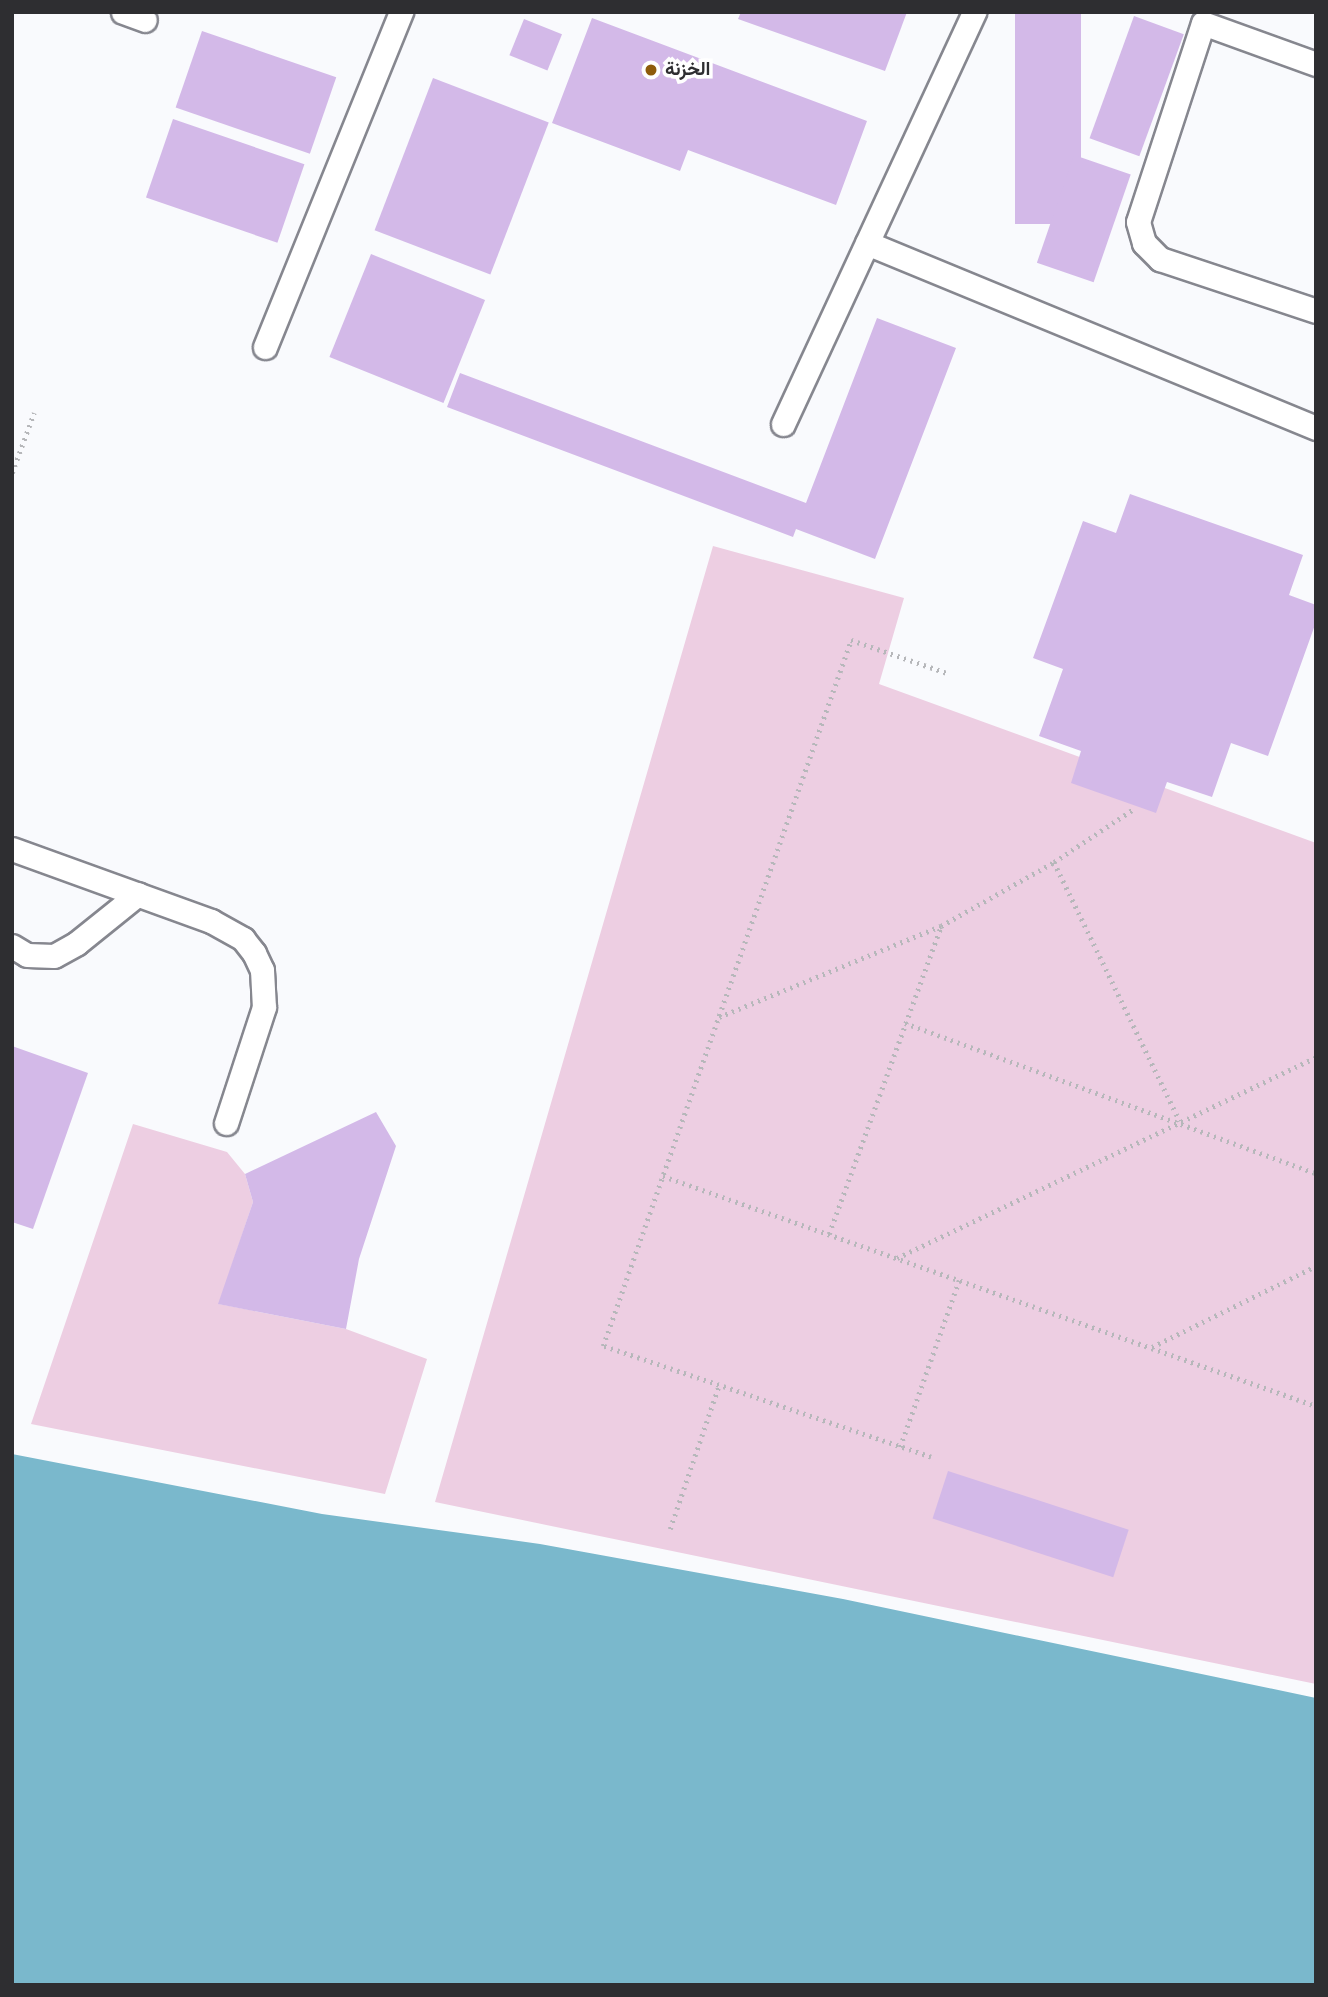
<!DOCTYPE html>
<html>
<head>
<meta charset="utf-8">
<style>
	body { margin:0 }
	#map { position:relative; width:1328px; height:1997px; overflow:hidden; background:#f9fafd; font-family:Karla,Vazirmatn,sans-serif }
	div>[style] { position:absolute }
	.green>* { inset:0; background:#edcee2 }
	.water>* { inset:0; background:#7ab8cc }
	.building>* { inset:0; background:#d3b9e8; transform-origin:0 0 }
	.path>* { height:4.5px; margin-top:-2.25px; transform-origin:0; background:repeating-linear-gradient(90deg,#b6b7ba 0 2px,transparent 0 7px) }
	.roads { filter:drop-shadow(2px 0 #86878f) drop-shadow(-2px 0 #86878f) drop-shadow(0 2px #86878f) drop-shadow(0 -2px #86878f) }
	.lane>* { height:23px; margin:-11.5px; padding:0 11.5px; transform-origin:11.5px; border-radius:11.5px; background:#fff }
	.dots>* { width:19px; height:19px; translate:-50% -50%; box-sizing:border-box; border:4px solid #fff; border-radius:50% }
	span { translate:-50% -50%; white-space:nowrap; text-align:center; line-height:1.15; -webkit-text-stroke:7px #fff; paint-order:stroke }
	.poi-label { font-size:19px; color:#2e2e31; font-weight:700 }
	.left { translate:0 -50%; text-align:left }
	.frame { position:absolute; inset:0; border:14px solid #2e2e31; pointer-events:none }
</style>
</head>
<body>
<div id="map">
	<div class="green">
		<div style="clip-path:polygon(713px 546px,904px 598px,879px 684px,1316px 843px,1316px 1684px,435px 1502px)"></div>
		<div style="clip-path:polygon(133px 1124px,227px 1152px,245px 1174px,253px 1202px,219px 1304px,346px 1329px,427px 1359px,385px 1494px,31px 1424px)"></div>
	</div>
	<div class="water">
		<div style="clip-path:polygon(12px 1454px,322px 1514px,540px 1544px,843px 1599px,1316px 1698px,1316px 1985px,12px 1985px)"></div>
	</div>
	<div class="building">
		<div style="clip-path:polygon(741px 12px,907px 12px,885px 71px,738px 19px)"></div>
		<div style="left:1015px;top:12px;width:66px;height:212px"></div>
		<div style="left:1134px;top:16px;width:53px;height:130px;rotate:20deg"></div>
		<div style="clip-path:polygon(592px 18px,867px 121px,836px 205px,688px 150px,680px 171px,552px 123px)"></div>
		<div style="left:524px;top:19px;width:41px;height:39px;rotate:22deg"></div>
		<div style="left:202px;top:31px;width:142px;height:81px;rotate:19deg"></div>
		<div style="left:433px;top:78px;width:124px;height:163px;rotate:21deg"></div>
		<div style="left:173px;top:119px;width:139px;height:83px;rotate:19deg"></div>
		<div style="left:1074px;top:155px;width:60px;height:114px;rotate:19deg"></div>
		<div style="left:371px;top:254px;width:123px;height:111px;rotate:22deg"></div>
		<div style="clip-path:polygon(877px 318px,956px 348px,875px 559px,796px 529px,793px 537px,447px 407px,460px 373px,806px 503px)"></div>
		<div style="clip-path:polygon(1130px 494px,1303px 555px,1289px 595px,1316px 605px,1316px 622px,1268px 756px,1231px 743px,1212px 797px,1167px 782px,1156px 813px,1071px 783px,1081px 751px,1039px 736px,1063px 669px,1033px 658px,1083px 521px,1116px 533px)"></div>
		<div style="clip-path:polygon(12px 1046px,88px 1073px,33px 1229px,12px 1222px)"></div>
		<div style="clip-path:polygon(376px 1112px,396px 1146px,359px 1259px,346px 1329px,218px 1304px,253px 1202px,245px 1174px)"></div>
		<div style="left:948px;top:1471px;width:190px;height:50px;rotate:18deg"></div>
	</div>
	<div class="path">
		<div style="left:12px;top:473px;width:64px;rotate:-69.9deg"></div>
		<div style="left:1054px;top:862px;width:288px;rotate:64.1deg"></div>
		<div style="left:719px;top:1017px;width:240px;rotate:-22.3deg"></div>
		<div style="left:941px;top:926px;width:130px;rotate:-29.5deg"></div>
		<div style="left:1054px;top:862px;width:94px;rotate:-33.7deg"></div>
		<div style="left:905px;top:1023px;width:438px;rotate:20.1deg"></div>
		<div style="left:663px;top:1176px;width:692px;rotate:19.4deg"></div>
		<div style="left:829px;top:1234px;width:328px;rotate:-70deg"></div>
		<div style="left:897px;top:1258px;width:465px;rotate:-25.6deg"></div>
		<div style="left:1152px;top:1347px;width:183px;rotate:-26.3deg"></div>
		<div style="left:900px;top:1447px;width:177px;rotate:-70.5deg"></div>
		<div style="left:931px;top:1457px;width:346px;rotate:-161.3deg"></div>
		<div style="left:603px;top:1346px;width:748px;rotate:-70.64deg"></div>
		<div style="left:851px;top:640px;width:102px;rotate:19deg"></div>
		<div style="left:670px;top:1529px;width:152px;rotate:-71.2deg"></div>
	</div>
	<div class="roads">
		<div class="lane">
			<div style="left:123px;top:12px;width:23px;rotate:20deg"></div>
			<div style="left:1316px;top:64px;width:120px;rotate:-160.1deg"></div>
			<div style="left:1203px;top:23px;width:209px;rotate:108.1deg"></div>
			<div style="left:1138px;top:222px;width:22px;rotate:74deg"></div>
			<div style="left:1144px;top:243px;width:23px;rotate:45deg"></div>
			<div style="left:1160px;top:259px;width:164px;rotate:18.4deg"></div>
			<div style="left:867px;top:243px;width:486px;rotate:22.4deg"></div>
			<div style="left:265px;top:347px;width:362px;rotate:-67.9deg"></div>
			<div style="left:783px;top:424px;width:454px;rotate:-65.1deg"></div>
			<div style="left:12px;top:849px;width:212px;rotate:19.9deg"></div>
			<div style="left:211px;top:921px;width:37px;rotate:29deg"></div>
			<div style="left:243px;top:939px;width:18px;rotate:52deg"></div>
			<div style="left:254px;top:953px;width:19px;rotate:65deg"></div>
			<div style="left:262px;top:970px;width:37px;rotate:87deg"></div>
			<div style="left:264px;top:1007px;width:122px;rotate:108.1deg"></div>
			<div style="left:12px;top:946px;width:17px;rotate:31deg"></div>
			<div style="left:27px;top:955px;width:27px;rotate:2deg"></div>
			<div style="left:54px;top:956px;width:26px;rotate:-29deg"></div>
			<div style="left:77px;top:943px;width:78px;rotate:-38.8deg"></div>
		</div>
	</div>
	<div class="dots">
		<div style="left:651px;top:70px;background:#8e5b0b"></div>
	</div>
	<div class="poi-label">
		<span class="left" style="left:665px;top:70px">الخزنة</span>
	</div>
	<div class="frame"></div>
</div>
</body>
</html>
